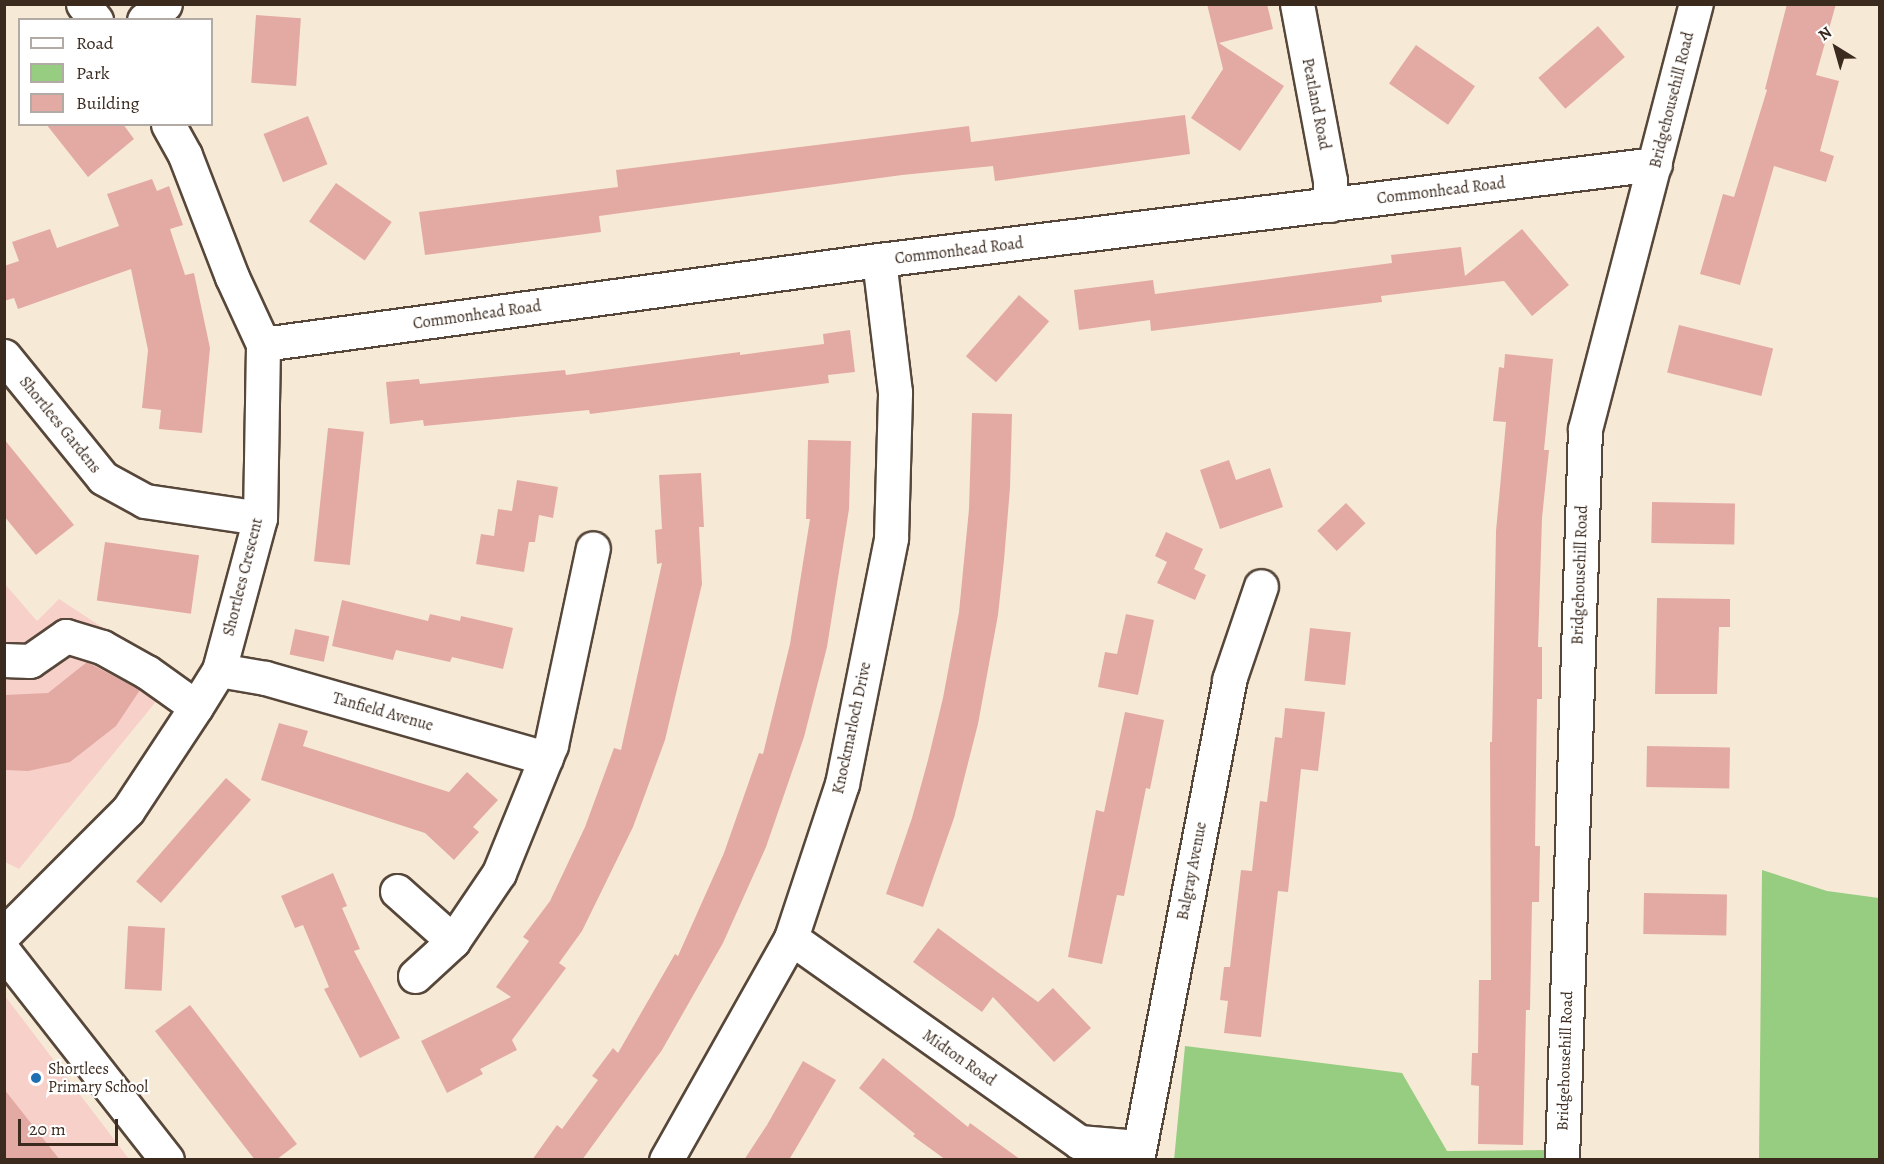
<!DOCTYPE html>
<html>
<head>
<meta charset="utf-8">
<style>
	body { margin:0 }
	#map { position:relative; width:1884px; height:1164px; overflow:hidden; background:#f6ead6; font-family:Alegreya,serif }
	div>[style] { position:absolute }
	.built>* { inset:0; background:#f7d0ca }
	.green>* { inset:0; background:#96cd80 }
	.building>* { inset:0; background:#e3aaa3; transform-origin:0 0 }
	.roads { filter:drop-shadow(2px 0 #57473a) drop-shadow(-2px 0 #57473a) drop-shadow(0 2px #57473a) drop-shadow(0 -2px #57473a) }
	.minor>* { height:33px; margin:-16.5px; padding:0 16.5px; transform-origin:16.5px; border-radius:16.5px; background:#fff }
	.dots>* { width:16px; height:16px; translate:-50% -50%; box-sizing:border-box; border:3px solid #fff; border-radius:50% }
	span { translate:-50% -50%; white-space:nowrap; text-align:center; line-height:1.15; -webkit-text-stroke:4.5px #fff; paint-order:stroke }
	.street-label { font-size:16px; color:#3b2a1e }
	.poi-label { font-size:16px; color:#3b2a1e }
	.left { translate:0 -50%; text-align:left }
	.frame { position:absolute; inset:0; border:6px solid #3b2a1e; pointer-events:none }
	.legend { position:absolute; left:18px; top:18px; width:195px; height:108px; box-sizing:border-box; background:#fff; border:2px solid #b1aaa5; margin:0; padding:8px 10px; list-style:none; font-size:18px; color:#3b2a1e }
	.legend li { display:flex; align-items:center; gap:12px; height:30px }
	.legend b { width:30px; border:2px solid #b1aaa5 }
	.north { position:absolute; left:1806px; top:18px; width:60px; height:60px; -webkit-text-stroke:4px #fff; paint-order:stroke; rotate:323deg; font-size:16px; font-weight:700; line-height:24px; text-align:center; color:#3b2a1e }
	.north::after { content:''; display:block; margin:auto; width:21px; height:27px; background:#3b2a1e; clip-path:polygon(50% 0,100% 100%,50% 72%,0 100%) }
	.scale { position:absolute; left:18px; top:1119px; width:100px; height:27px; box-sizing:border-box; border:3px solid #3b2a1e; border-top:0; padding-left:8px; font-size:18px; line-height:21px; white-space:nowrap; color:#3b2a1e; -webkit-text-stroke:4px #fff; paint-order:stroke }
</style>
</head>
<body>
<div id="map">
	<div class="built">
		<div style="clip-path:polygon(4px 583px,37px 621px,59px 599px,177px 676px,19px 869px,5px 862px)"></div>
		<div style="clip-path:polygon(5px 996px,129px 1159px,5px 1159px)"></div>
	</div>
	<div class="green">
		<div style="clip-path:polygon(1762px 870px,1827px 891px,1879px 898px,1879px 1159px,1759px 1159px)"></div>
		<div style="clip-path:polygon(1185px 1046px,1402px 1073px,1447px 1151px,1555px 1150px,1554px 1160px,1174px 1160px)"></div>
	</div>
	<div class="building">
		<div style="clip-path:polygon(1207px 4px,1267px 4px,1273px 29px,1219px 43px,1284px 86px,1240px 151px,1191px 118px,1223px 69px)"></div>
		<div style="clip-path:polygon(1787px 4px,1836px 4px,1816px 75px,1839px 81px,1820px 151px,1834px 156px,1826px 182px,1774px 166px,1740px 285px,1700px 274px,1723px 194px,1734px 197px,1767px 90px,1765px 89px)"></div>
		<div style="left:256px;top:15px;width:45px;height:68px;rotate:4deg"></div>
		<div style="left:1598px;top:26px;width:41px;height:79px;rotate:49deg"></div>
		<div style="left:1416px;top:45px;width:72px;height:47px;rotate:35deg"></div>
		<div style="clip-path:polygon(1185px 115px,1190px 154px,995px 181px,993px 166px,902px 175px,599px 216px,601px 232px,425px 255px,419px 212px,618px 187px,616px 170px,969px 126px,971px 142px)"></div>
		<div style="left:308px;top:116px;width:52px;height:48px;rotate:68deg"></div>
		<div style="clip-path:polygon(46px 124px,123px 124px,134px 139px,88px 177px)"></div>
		<div style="clip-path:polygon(152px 179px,157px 191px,169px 186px,183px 225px,170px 229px,185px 275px,194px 273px,210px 348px,202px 433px,159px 429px,161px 410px,142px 408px,148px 350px,131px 269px,18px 309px,14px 298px,4px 301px,4px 266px,19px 261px,12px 242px,50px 229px,57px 248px,119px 226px,107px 194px)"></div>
		<div style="left:336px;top:183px;width:68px;height:47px;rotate:35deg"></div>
		<div style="clip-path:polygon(1522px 229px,1569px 285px,1532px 316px,1504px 281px,1381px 296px,1382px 302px,1151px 331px,1150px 320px,1079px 330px,1074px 290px,1153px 280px,1155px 294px,1392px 263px,1391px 255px,1461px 247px,1465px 276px)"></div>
		<div style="left:1019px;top:295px;width:40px;height:81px;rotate:41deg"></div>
		<div style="left:1679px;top:325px;width:97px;height:49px;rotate:14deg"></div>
		<div style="clip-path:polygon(850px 330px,855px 372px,828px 375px,829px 383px,590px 414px,589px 410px,424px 426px,423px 420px,390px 424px,386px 382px,419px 379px,420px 384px,565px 370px,566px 375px,740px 352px,740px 355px,824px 344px,823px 334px)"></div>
		<div style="clip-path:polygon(1505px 354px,1553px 359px,1544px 450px,1549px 450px,1542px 518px,1538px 647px,1542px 647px,1542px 699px,1537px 699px,1536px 775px,1535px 846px,1540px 846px,1539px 902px,1532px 902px,1530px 1010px,1526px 1010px,1523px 1145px,1478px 1144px,1479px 1086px,1471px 1085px,1472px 1053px,1478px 1053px,1479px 980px,1491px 980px,1490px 742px,1492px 742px,1496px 531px,1506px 422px,1493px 421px,1499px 367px,1504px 368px)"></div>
		<div style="clip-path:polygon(972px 413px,1012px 414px,1010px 488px,1004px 560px,998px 615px,978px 724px,954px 818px,923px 907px,886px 894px,912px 818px,928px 760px,943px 698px,959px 612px,969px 509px)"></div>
		<div style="left:328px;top:428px;width:36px;height:134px;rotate:6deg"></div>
		<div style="clip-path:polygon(4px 439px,74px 525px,36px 555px,4px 516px)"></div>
		<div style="clip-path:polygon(808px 440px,851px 441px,849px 509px,827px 647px,804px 737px,766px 847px,723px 943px,662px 1050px,582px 1160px,532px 1160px,557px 1125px,562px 1129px,598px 1080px,592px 1076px,613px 1048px,618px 1053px,675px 954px,678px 956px,724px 853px,759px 753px,763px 754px,790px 644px,810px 519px,806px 519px)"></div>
		<div style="clip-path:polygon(1229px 460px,1236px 480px,1270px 468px,1283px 507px,1220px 529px,1200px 470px)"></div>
		<div style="clip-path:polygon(701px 473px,704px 527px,699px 527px,702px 584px,665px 740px,633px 827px,582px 931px,559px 963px,566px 968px,512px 1040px,517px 1050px,480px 1069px,483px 1074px,447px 1093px,421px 1041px,511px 997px,496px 987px,529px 941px,523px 937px,550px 901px,585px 827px,614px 748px,621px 750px,662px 563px,657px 564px,655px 530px,662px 529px,659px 475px)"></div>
		<div style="clip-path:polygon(517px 480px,558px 487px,553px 518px,539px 515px,535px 542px,529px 542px,524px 572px,476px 564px,481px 534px,494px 536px,498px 509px,512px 511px)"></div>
		<div style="left:1652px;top:502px;width:83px;height:41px;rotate:1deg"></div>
		<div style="left:1346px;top:503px;width:28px;height:40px;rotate:46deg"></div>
		<div style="clip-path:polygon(1166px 532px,1203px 549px,1194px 569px,1206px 575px,1195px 600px,1157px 583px,1167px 562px,1155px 556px)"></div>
		<div style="left:105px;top:542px;width:95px;height:59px;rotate:8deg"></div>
		<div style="clip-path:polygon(1657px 598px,1730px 599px,1730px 627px,1719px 627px,1717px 694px,1655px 694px)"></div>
		<div style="clip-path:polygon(342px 600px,428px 621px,430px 614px,460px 621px,461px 616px,513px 628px,503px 669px,452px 657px,450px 662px,396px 650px,393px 660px,332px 646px)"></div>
		<div style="clip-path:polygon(1126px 614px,1154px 620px,1138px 695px,1098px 687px,1105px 652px,1117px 654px)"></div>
		<div style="left:1310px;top:628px;width:41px;height:53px;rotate:6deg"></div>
		<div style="left:295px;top:629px;width:35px;height:26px;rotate:12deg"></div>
		<div style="clip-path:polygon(87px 662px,140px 690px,116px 726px,70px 762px,28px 771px,4px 770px,4px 695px,48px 693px)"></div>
		<div style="clip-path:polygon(1285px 708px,1325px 712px,1318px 771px,1301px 769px,1288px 892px,1278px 891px,1261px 1037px,1224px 1033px,1228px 1001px,1220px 1000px,1224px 967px,1230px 967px,1241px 870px,1252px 871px,1260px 801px,1267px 802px,1275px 737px,1282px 738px)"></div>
		<div style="clip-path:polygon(1125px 712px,1164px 720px,1150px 789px,1146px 788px,1124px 896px,1117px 895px,1102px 964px,1068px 957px,1096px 810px,1104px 812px)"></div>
		<div style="clip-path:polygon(279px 723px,308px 731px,303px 746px,449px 792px,467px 772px,498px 800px,473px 827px,479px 832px,454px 860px,425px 833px,261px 780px)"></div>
		<div style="left:1647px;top:746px;width:83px;height:41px;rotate:1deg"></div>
		<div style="left:226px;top:778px;width:33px;height:137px;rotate:41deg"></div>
		<div style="clip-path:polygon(333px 873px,347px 906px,342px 908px,360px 949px,354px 951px,400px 1038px,360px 1058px,324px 989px,329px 987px,303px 925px,295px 928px,281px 896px)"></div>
		<div style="left:1644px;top:893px;width:83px;height:41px;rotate:1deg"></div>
		<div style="left:128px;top:926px;width:37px;height:63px;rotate:3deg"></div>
		<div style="clip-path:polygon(938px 928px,1038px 1002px,1053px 988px,1091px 1028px,1054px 1062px,993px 997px,982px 1012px,913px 962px)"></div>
		<div style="clip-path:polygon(190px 1005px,297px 1144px,276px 1160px,255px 1160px,155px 1031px)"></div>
		<div style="clip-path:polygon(883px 1058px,968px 1127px,970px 1123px,1021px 1160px,946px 1160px,913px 1136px,915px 1134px,859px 1088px)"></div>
		<div style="clip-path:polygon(803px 1061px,836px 1080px,789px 1160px,744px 1160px,767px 1125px)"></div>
		<div style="clip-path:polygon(4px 1089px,60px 1160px,4px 1160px)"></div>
	</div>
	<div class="roads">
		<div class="minor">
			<div style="left:83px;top:4px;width:21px;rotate:51deg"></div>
			<div style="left:1297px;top:4px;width:179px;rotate:79.4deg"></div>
			<div style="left:1330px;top:180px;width:25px;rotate:90deg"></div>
			<div style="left:144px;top:20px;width:26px;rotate:-37deg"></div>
			<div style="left:263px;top:344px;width:622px;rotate:-7.77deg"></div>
			<div style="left:879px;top:260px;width:782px;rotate:-7.05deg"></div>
			<div style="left:4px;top:356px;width:157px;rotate:50.9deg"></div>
			<div style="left:103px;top:478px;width:48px;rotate:28.7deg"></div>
			<div style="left:145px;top:501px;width:116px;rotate:8.4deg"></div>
			<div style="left:4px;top:660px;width:26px;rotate:2deg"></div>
			<div style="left:30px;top:661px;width:44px;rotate:-34.8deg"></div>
			<div style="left:66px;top:636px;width:38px;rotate:17deg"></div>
			<div style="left:102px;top:647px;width:51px;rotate:29.1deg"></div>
			<div style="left:147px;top:672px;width:60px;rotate:35.5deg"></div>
			<div style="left:219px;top:670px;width:47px;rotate:9.9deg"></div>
			<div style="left:265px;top:678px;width:292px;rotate:15.9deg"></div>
			<div style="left:397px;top:891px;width:75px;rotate:41.8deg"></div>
			<div style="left:4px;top:934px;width:175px;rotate:-45deg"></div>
			<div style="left:128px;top:810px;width:123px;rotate:-56.6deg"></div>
			<div style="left:196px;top:707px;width:44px;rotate:-58.1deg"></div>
			<div style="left:219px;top:670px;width:157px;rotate:-74.9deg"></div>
			<div style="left:260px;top:518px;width:174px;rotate:-89deg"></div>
			<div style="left:263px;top:344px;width:74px;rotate:-114.8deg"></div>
			<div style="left:232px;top:277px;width:131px;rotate:-111.1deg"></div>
			<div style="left:185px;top:155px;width:35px;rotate:-119deg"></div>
			<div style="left:791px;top:938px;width:353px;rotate:35.3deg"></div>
			<div style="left:1079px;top:1142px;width:59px;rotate:4.8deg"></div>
			<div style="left:4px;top:952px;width:264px;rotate:51.9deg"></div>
			<div style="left:415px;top:976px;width:52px;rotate:-42.6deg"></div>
			<div style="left:453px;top:941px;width:82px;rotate:-55.9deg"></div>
			<div style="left:499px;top:873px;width:138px;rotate:-67.9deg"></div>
			<div style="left:551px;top:745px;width:201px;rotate:-78deg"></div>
			<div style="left:666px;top:1160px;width:255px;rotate:-60.6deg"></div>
			<div style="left:791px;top:938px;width:162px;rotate:-71.7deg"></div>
			<div style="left:842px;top:784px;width:251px;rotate:-78.7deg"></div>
			<div style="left:891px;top:538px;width:146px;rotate:-88.4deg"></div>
			<div style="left:895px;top:392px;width:133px;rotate:-96.9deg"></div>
			<div style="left:1137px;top:1160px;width:489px;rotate:-79.1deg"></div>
			<div style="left:1229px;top:680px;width:99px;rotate:-71.2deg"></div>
			<div style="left:1562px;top:1160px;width:731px;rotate:-88.2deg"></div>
			<div style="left:1585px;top:429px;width:439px;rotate:-75.4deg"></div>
		</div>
	</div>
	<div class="dots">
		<div style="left:36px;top:1078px;background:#1f6fb2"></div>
	</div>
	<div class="street-label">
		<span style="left:1672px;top:100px;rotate:-76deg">Bridgehousehill Road</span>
		<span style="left:1316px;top:104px;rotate:79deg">Peatland Road</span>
		<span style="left:1441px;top:191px;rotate:-7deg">Commonhead Road</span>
		<span style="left:959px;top:251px;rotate:-7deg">Commonhead Road</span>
		<span style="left:477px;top:315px;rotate:-8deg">Commonhead Road</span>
		<span style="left:60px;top:425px;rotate:51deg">Shortlees Gardens</span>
		<span style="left:1580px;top:575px;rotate:-88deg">Bridgehousehill Road</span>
		<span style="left:243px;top:577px;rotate:-76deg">Shortlees Crescent</span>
		<span style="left:383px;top:712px;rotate:16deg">Tanfield Avenue</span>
		<span style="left:852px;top:728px;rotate:-78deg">Knockmarloch Drive</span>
		<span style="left:1192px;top:871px;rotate:-79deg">Balgray Avenue</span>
		<span style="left:959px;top:1058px;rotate:35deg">Midton Road</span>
		<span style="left:1565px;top:1061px;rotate:-88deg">Bridgehousehill Road</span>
	</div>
	<div class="poi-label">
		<span class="left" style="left:48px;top:1078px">Shortlees<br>Primary School</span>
	</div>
	<div class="frame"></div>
	<ul class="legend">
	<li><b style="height:8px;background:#fff"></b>Road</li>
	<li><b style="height:16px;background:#96cd80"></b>Park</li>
	<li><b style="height:16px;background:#e3aaa3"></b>Building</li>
	</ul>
	<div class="north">N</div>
	<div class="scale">20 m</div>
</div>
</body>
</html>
